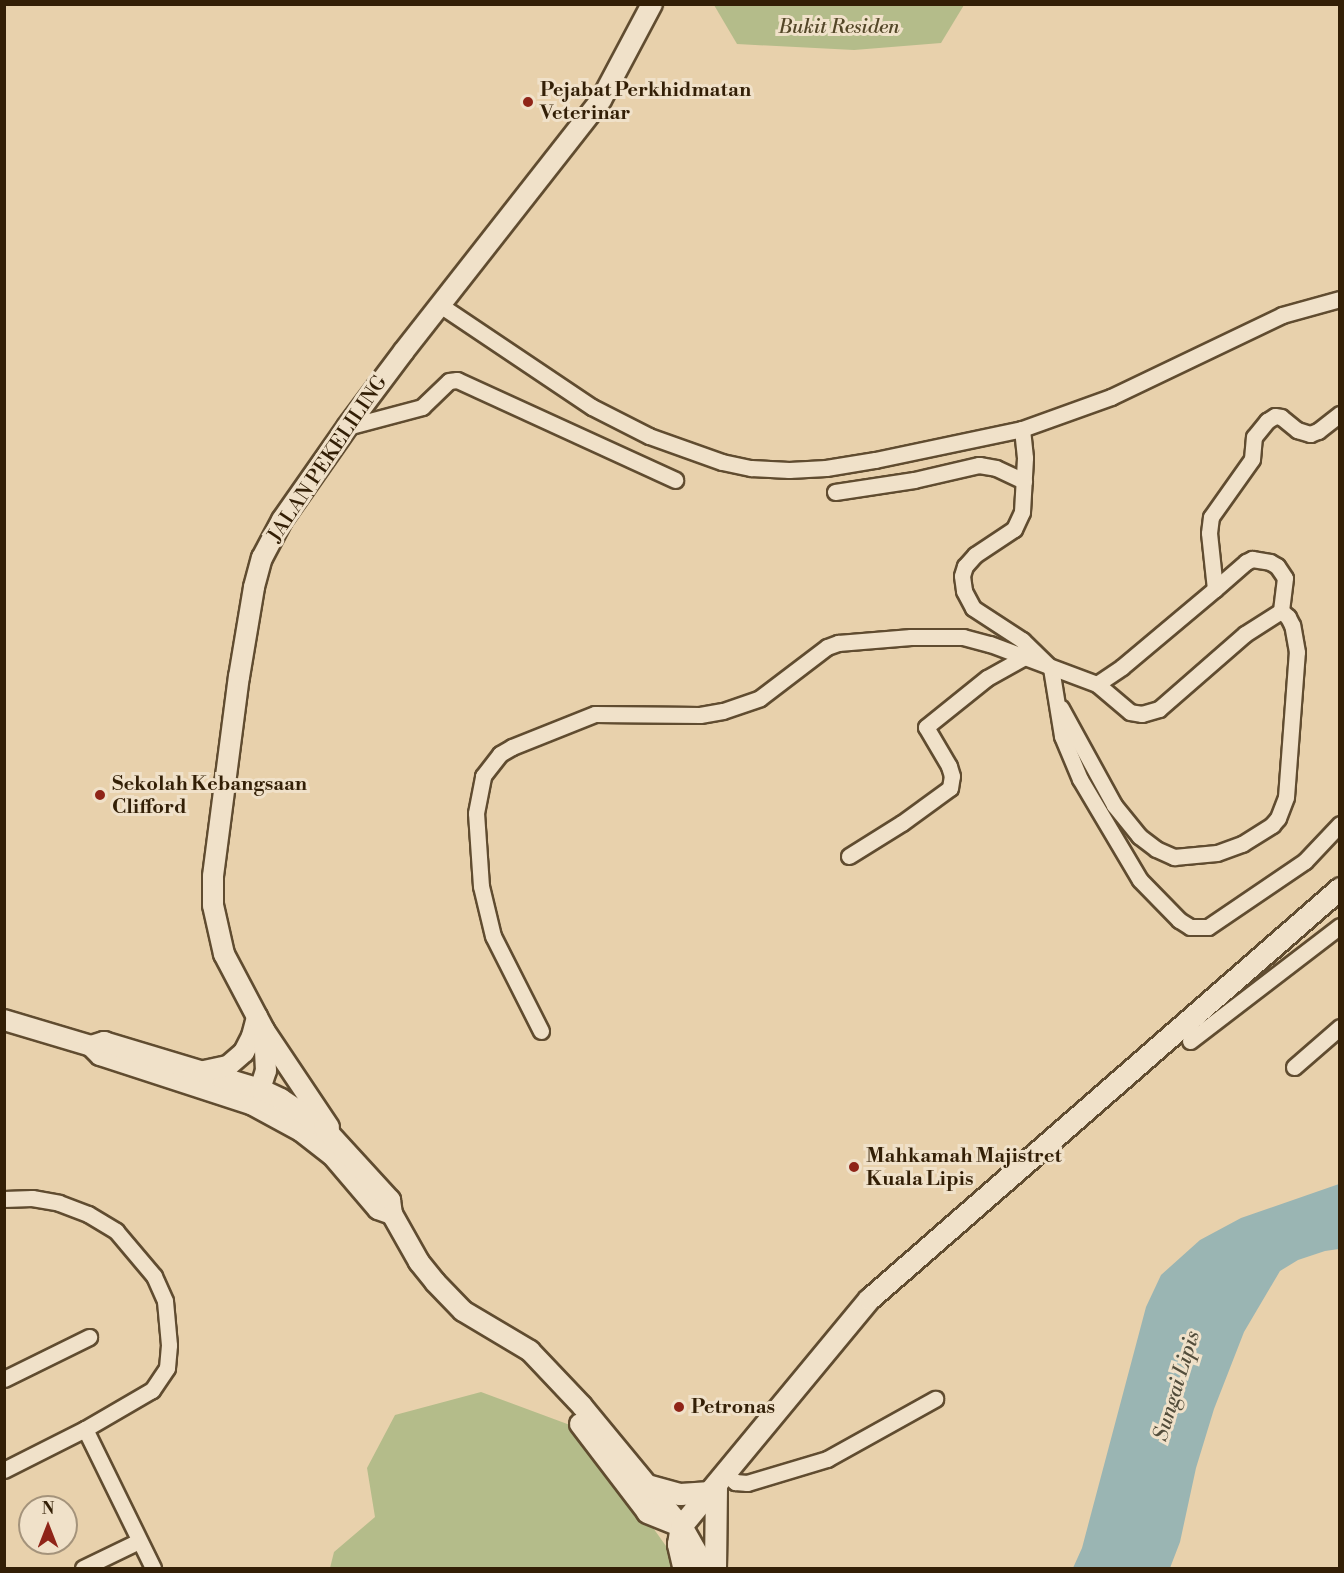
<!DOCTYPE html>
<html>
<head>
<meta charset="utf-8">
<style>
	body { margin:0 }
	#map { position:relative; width:1344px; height:1573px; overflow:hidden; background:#e8d1ac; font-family:"Libre Bodoni",serif }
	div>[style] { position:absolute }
	.green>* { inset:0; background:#b4bc8a }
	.water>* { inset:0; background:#9ab5b3 }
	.roads { filter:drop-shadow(2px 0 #604c30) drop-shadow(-2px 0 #604c30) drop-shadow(0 2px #604c30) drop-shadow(0 -2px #604c30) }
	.minor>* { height:15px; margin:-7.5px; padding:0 7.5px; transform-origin:7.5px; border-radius:7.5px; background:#f0e1c9 }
	.tertiary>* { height:20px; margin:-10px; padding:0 10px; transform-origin:10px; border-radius:10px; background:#f0e1c9 }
	.secondary>* { height:21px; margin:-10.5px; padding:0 10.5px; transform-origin:10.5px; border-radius:10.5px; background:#f0e1c9 }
	.dots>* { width:16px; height:16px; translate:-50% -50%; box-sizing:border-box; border:3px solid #f0e1c9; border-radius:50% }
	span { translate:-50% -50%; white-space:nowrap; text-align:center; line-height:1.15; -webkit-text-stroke:6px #f0e1c9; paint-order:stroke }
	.park-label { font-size:20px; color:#534627; font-style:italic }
	.poi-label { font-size:20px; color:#331f06; font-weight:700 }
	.left { translate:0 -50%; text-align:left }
	.street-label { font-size:20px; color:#331f06 }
	.water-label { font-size:21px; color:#524c3a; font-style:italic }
	.frame { position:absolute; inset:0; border:6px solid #331f06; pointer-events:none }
	.north { position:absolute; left:18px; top:1495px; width:60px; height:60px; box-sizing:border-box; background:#f0e1c9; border:2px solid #a4937b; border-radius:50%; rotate:0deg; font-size:16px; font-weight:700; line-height:24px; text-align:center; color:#331f06 }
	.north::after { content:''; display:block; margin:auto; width:21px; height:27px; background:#8f2418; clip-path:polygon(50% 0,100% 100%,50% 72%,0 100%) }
</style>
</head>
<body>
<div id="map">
	<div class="green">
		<div style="clip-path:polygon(714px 5px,964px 5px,941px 43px,854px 50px,737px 44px)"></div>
		<div style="clip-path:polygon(481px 1392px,570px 1425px,636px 1504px,666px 1546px,677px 1568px,330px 1568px,334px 1552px,375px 1517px,367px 1468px,395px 1415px)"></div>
	</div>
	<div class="water">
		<div style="clip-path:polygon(1339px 1184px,1339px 1249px,1325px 1251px,1298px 1260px,1280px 1271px,1244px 1332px,1214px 1409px,1196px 1468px,1180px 1542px,1170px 1568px,1073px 1568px,1082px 1548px,1146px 1307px,1161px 1275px,1200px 1240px,1241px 1218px)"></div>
	</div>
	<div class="roads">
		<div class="minor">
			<div style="left:440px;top:305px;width:183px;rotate:33.9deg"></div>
			<div style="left:592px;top:407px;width:64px;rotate:27deg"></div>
			<div style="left:649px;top:436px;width:77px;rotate:19.6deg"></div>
			<div style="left:722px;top:462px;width:30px;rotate:12deg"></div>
			<div style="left:751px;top:468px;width:38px;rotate:3deg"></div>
			<div style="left:789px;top:470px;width:37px;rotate:-3deg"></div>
			<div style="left:826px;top:468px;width:50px;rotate:-9.3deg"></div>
			<div style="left:875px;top:460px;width:150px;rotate:-11.9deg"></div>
			<div style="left:1022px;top:429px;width:95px;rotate:-19.8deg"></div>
			<div style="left:1111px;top:397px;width:190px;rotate:-25.6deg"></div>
			<div style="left:1282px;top:315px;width:60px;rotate:-15.4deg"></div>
			<div style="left:347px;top:427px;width:78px;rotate:-14.9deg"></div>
			<div style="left:422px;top:407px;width:37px;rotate:-44deg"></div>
			<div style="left:449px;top:381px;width:8px;rotate:-7deg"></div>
			<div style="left:457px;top:380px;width:240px;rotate:24.6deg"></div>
			<div style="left:1022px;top:429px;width:29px;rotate:84deg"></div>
			<div style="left:1025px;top:458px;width:54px;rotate:93.2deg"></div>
			<div style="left:1022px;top:512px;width:19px;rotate:115deg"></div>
			<div style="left:1014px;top:529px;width:47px;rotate:146.3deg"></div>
			<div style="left:975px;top:555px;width:15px;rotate:132deg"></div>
			<div style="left:965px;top:566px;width:10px;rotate:107deg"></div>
			<div style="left:962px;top:576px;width:15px;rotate:82deg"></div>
			<div style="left:964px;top:591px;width:19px;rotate:62deg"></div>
			<div style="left:973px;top:608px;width:59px;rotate:33.1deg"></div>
			<div style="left:1022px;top:640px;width:40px;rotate:44deg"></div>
			<div style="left:1051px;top:668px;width:69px;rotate:80.8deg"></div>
			<div style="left:1062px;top:736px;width:47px;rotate:67.3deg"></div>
			<div style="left:1080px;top:779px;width:117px;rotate:59.3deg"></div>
			<div style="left:1140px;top:880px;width:56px;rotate:45.7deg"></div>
			<div style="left:1179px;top:920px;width:13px;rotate:32deg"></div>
			<div style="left:1190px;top:927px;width:18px"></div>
			<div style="left:1208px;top:927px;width:117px;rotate:-34.2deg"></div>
			<div style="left:1305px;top:861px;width:51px;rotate:-46.6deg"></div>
			<div style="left:835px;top:492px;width:80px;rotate:-8.6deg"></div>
			<div style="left:914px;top:480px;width:67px;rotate:-13deg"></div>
			<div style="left:979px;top:465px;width:17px;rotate:10deg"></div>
			<div style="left:996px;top:468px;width:31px;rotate:25deg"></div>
			<div style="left:1215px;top:589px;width:41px;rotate:-41.1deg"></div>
			<div style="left:1246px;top:562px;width:7px;rotate:-27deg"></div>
			<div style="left:1252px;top:559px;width:18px;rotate:9deg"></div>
			<div style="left:1270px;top:562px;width:8px;rotate:30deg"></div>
			<div style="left:1277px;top:566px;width:14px;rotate:56deg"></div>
			<div style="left:1285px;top:578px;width:33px;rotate:97deg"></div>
			<div style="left:1061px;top:708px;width:111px;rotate:61.3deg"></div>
			<div style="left:1114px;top:805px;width:40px;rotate:51deg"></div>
			<div style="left:1139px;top:836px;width:21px;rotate:37deg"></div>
			<div style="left:1156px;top:849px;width:20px;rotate:24deg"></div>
			<div style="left:1174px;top:857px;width:43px;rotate:-5.3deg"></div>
			<div style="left:1217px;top:853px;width:27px;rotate:-20deg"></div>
			<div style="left:1242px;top:844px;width:36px;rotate:-32deg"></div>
			<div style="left:1272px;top:825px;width:9px;rotate:-49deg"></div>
			<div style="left:1278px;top:818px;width:22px;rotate:-69deg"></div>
			<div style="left:1286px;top:797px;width:145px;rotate:-85.7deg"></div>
			<div style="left:1297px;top:652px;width:27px;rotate:-100deg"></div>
			<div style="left:1292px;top:625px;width:9px;rotate:-117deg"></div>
			<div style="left:1288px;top:617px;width:9px;rotate:-139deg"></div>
			<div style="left:1281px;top:611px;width:43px;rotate:147.4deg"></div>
			<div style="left:1245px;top:634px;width:114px;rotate:138.9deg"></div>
			<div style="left:1159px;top:709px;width:18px;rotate:164deg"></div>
			<div style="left:1142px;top:714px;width:12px;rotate:-171deg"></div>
			<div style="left:1130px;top:712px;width:43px;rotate:-139.7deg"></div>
			<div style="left:849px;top:856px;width:62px;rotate:-31.9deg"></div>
			<div style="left:902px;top:823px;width:59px;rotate:-36.1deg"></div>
			<div style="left:950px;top:788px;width:12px;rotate:-81deg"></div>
			<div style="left:952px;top:776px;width:10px;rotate:-107deg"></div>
			<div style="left:949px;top:766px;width:45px;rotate:-120.5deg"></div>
			<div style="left:926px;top:727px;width:78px;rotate:-38.8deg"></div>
			<div style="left:987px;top:678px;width:41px;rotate:-29.1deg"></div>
			<div style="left:541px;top:1031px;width:106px;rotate:-116.8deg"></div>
			<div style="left:493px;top:936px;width:51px;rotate:-103.5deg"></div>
			<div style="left:481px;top:886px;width:73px;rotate:-93.9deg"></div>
			<div style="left:476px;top:813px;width:38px;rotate:-79deg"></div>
			<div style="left:483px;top:776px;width:28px;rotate:-52deg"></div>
			<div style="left:500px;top:754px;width:14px;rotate:-30deg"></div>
			<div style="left:512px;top:747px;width:89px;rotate:-21.7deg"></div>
			<div style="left:595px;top:714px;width:105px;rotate:0.5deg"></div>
			<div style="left:700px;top:715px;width:23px;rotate:-10deg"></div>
			<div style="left:723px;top:711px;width:39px;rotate:-19deg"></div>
			<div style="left:760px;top:698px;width:84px;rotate:-37.3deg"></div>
			<div style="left:827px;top:647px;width:12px;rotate:-20deg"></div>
			<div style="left:838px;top:643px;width:73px;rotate:-4.7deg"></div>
			<div style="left:911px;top:637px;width:52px"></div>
			<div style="left:963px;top:637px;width:28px;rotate:15deg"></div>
			<div style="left:990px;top:644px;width:114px;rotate:20.5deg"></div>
			<div style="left:1097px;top:684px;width:30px;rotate:-34deg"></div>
			<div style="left:1122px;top:667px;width:121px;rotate:-40deg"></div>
			<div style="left:1215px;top:589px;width:56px;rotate:-96.1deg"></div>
			<div style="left:1209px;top:533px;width:16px;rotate:-83deg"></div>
			<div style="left:1211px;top:517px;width:71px;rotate:-54.7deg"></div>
			<div style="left:1252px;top:459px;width:22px;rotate:-85deg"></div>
			<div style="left:1254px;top:437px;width:21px;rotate:-51deg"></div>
			<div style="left:1267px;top:421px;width:9px;rotate:-32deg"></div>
			<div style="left:1275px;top:416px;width:6px;rotate:9deg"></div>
			<div style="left:1281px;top:417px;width:21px;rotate:39deg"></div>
			<div style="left:1297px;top:430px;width:14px;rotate:17deg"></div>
			<div style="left:1310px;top:434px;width:9px;rotate:-21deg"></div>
			<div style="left:1318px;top:431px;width:28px;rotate:-38deg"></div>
			<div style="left:1190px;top:1041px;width:189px;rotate:-37.5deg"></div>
			<div style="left:1294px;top:1067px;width:61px;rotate:-41deg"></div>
			<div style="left:4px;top:1199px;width:28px;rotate:-2deg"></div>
			<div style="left:32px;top:1198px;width:27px;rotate:10deg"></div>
			<div style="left:59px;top:1203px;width:31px;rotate:21deg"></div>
			<div style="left:88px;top:1214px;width:33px;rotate:31deg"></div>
			<div style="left:116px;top:1231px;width:59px;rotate:49.8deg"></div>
			<div style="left:154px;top:1276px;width:27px;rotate:66deg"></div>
			<div style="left:165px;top:1301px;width:44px;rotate:84.8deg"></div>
			<div style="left:169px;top:1345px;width:23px;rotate:95deg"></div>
			<div style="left:167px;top:1368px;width:27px;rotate:124deg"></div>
			<div style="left:152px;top:1390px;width:78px;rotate:149.8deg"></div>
			<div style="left:85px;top:1429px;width:91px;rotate:153.2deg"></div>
			<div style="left:4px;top:1379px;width:95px;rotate:-26.3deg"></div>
			<div style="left:85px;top:1429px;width:155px;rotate:63.9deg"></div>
			<div style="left:726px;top:1473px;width:13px;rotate:45deg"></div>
			<div style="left:735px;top:1482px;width:12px;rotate:5deg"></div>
			<div style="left:747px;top:1483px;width:84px;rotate:-16.7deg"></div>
			<div style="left:827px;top:1459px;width:124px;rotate:-29.1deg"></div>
			<div style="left:83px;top:1568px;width:62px;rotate:-25.7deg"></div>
		</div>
		<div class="tertiary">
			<div style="left:4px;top:1020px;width:91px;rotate:16.6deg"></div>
			<div style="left:91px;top:1046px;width:13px;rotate:45deg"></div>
			<div style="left:100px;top:1055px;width:159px;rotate:18deg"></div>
			<div style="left:251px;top:1104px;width:57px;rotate:28.4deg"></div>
			<div style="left:301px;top:1131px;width:39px;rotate:38deg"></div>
			<div style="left:332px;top:1155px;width:71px;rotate:49.6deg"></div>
			<div style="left:378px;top:1209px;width:15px;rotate:20deg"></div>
			<div style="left:264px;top:1030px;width:117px;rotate:56.2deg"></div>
			<div style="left:91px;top:1046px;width:14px;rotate:-17deg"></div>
			<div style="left:104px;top:1042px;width:163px;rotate:16.8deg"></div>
			<div style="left:260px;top:1089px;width:23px;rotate:25deg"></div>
			<div style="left:281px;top:1099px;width:52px;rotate:34deg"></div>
			<div style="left:324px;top:1128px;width:98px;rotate:47.5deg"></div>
			<div style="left:390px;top:1200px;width:14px;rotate:82deg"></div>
			<div style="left:392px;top:1214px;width:55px;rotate:60.6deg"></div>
			<div style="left:419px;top:1262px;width:26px;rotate:51deg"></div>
			<div style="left:435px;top:1282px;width:40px;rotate:46deg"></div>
			<div style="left:463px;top:1311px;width:78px;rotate:30.8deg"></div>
			<div style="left:530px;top:1351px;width:76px;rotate:46.6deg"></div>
			<div style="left:582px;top:1406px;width:156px;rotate:50.5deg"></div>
			<div style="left:204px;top:1071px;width:25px;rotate:-12deg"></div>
			<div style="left:228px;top:1066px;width:21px;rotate:-41deg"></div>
			<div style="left:244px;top:1052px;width:18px;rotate:-63deg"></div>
			<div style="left:252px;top:1036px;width:20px;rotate:-75deg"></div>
			<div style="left:260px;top:1089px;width:19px;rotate:-72deg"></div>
			<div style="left:266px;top:1071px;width:41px;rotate:-92.8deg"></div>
			<div style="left:264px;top:1030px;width:86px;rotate:-117.8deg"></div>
			<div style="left:224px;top:954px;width:50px;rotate:-102.7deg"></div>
			<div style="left:213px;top:905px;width:29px;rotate:-90deg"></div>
			<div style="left:213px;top:876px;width:201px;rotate:-82.6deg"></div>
			<div style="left:239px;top:677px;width:91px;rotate:-80.5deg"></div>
			<div style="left:254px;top:587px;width:30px;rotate:-75deg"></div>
			<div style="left:262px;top:558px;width:43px;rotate:-62.2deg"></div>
			<div style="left:282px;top:520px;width:113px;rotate:-55deg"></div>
			<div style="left:347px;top:427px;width:95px;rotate:-53.1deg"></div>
			<div style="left:404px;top:351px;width:319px;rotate:-51.9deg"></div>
			<div style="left:601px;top:100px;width:109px;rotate:-62deg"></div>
			<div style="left:580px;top:1424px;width:111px;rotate:52.7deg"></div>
		</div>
		<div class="secondary">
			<div style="left:650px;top:1486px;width:31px;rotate:15deg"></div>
			<div style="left:680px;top:1494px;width:30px;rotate:-4deg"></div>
			<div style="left:647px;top:1512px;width:37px;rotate:22deg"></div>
			<div style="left:681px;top:1526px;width:48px;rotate:60.3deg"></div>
			<div style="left:683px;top:1566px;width:23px;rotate:-103deg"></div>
			<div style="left:678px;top:1544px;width:18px;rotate:-81deg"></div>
			<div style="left:681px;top:1526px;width:295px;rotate:-50.4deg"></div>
			<div style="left:869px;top:1299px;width:625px;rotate:-41.11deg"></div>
			<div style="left:715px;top:1568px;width:83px;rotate:-89.3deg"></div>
		</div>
	</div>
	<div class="dots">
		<div style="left:528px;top:102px;background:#8f2418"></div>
		<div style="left:100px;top:795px;background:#8f2418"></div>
		<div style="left:854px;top:1167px;background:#8f2418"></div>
		<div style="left:679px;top:1407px;background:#8f2418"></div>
	</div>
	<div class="park-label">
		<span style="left:839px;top:27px">Bukit Residen</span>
	</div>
	<div class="poi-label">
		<span class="left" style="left:540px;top:102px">Pejabat Perkhidmatan<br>Veterinar</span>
		<span class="left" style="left:112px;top:796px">Sekolah Kebangsaan<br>Clifford</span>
		<span class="left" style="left:866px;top:1168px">Mahkamah Majistret<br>Kuala Lipis</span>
		<span class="left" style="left:691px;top:1407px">Petronas</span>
	</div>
	<div class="street-label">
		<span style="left:328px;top:459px;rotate:-56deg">JALAN PEKELILING</span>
	</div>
	<div class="water-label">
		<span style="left:1177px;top:1386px;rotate:-73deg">Sungai Lipis</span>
	</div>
	<div class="frame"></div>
	<div class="north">N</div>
</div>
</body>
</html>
